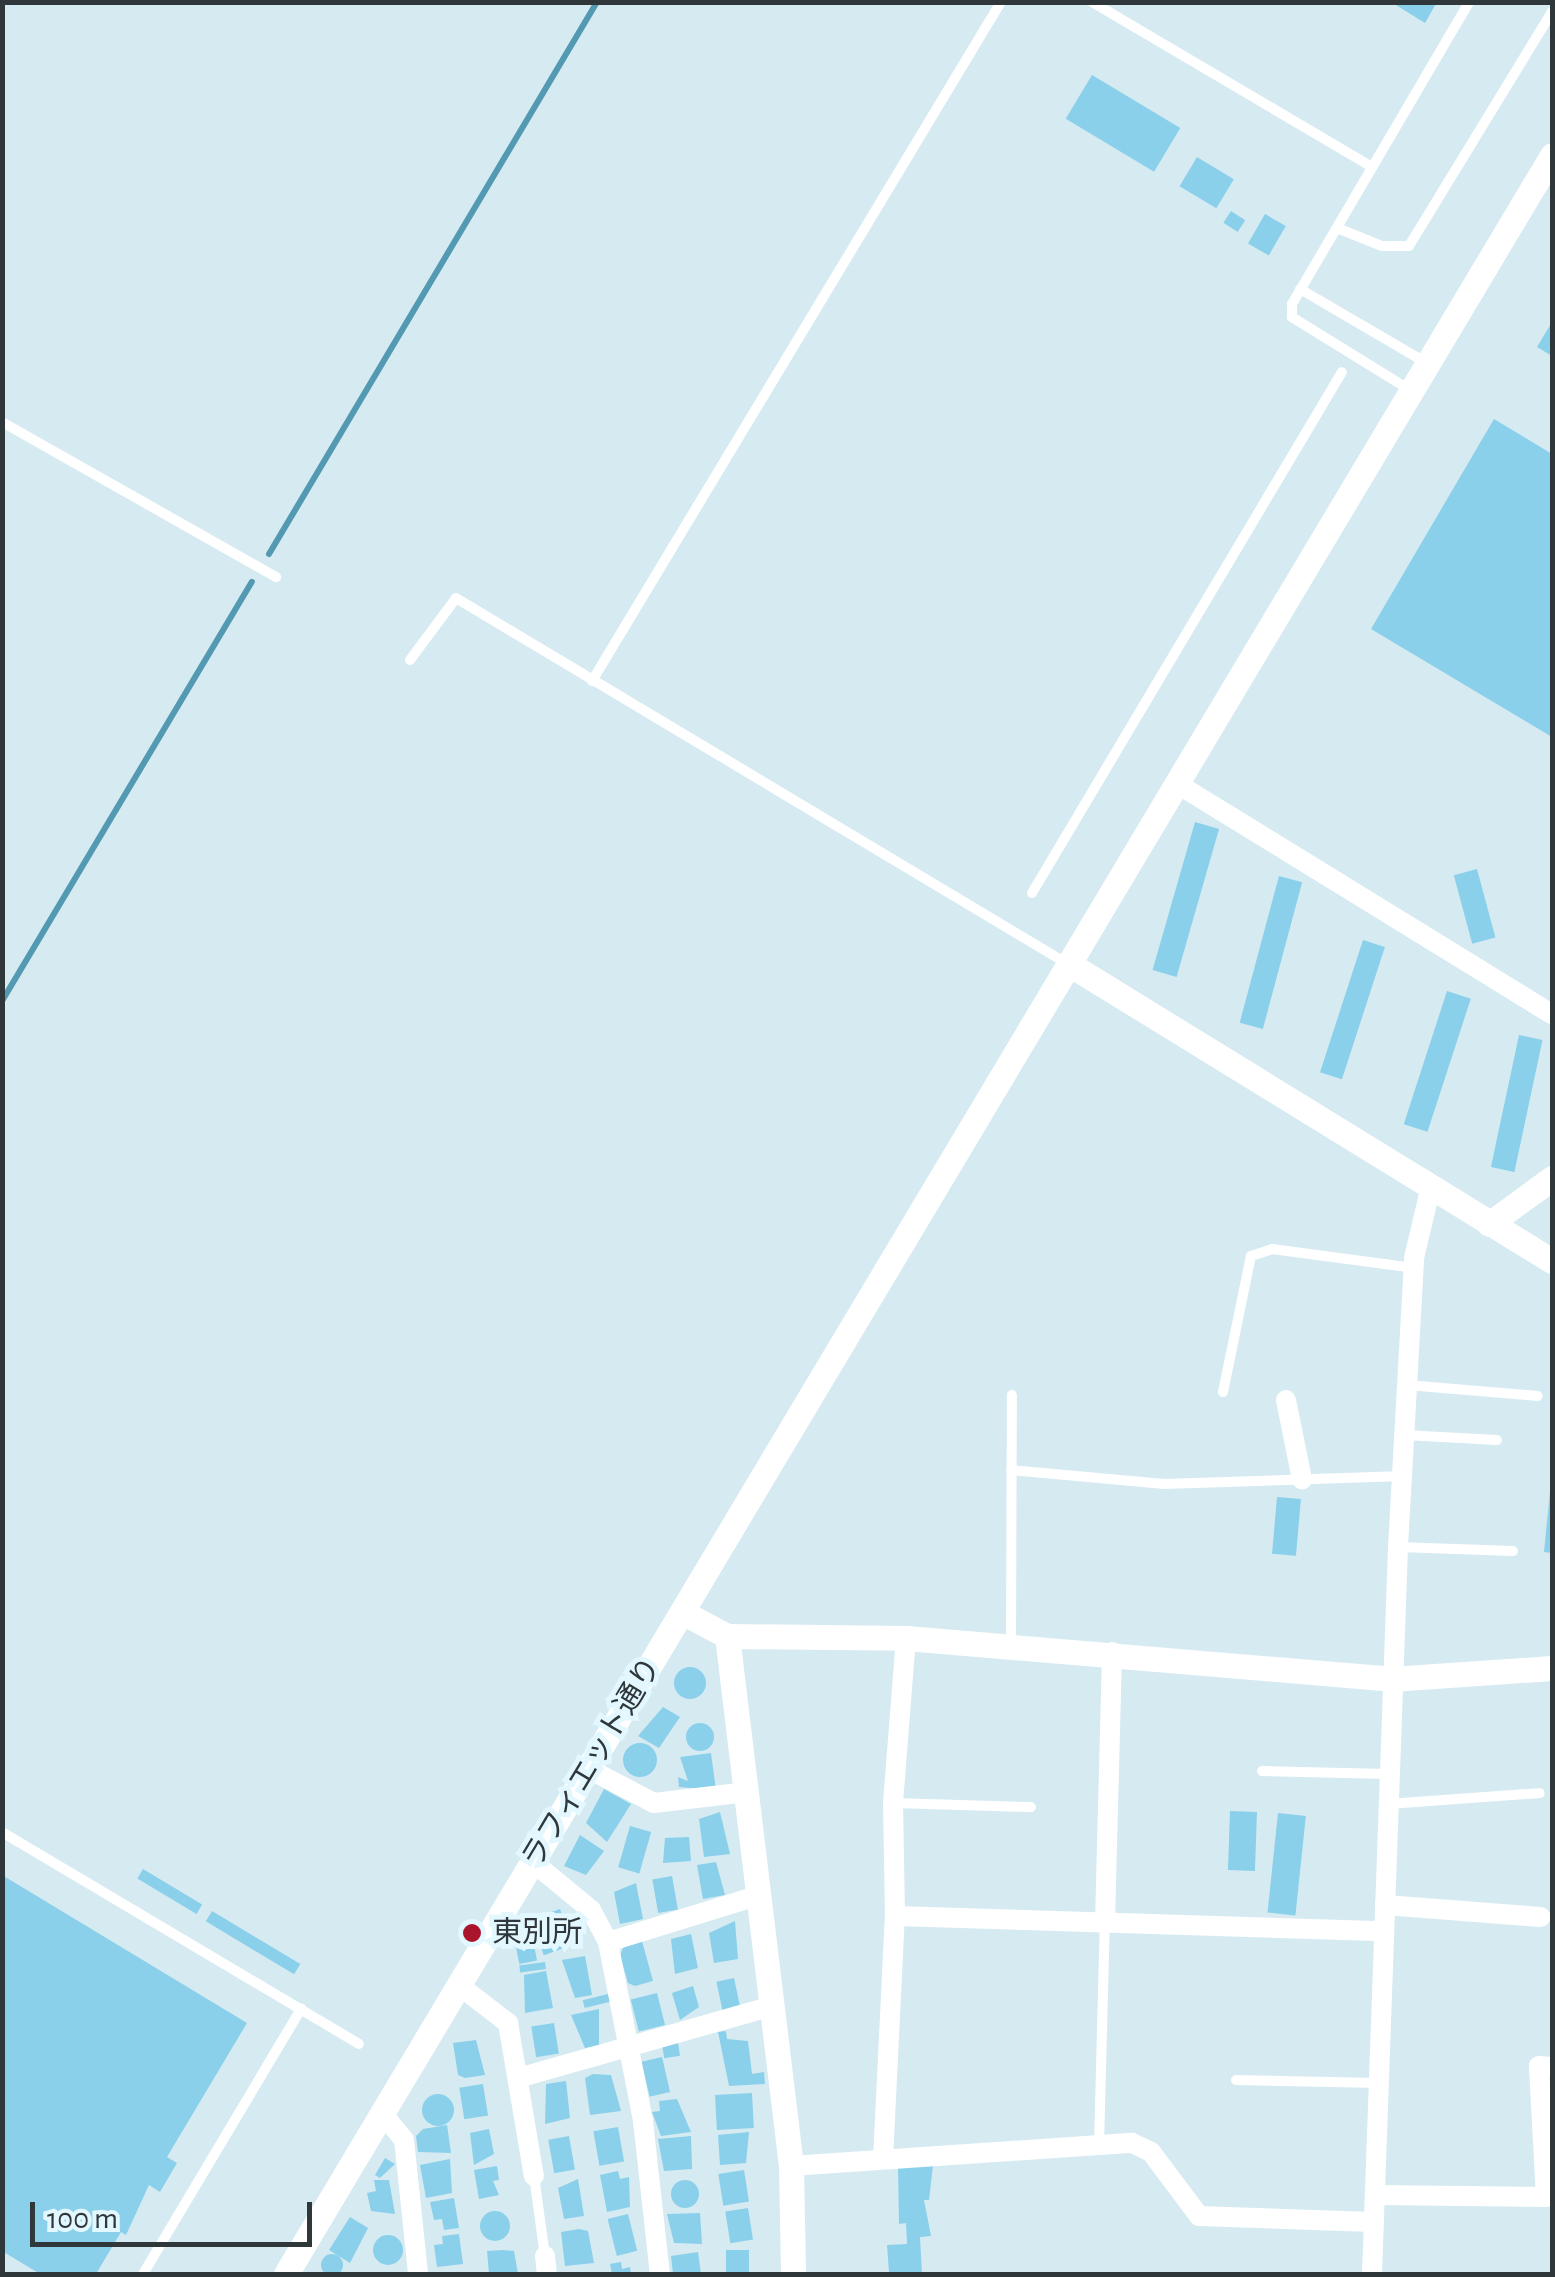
<!DOCTYPE html>
<html>
<head>
<meta charset="utf-8">
<style>
	body { margin:0 }
	#map { position:relative; width:1555px; height:2277px; overflow:hidden; background:#d6eaf2; font-family:"Alegreya Sans","Noto Sans JP",sans-serif }
	div>[style] { position:absolute }
	.stream>* { height:6px; margin:-3px; padding:0 3px; transform-origin:3px; border-radius:3px; background:#5399b1 }
	.building>* { inset:0; background:#8ad0ea; transform-origin:0 0 }
	.round { border-radius:50% }
	.service>* { height:10px; margin:-5px; padding:0 5px; transform-origin:5px; border-radius:5px; background:#fff }
	.minor>* { height:20px; margin:-10px; padding:0 10px; transform-origin:10px; border-radius:10px; background:#fff }
	.tertiary>* { height:25px; margin:-12.5px; padding:0 12.5px; transform-origin:12.5px; border-radius:12.5px; background:#fff }
	.dots>* { width:28px; height:28px; translate:-50% -50%; box-sizing:border-box; border:5px solid #e3f7ff; border-radius:50% }
	span { translate:-50% -50%; white-space:nowrap; text-align:center; line-height:1.15; -webkit-text-stroke:10px #e3f7ff; paint-order:stroke }
	.street-label { font-size:30px; color:#2f373a }
	.poi-label { font-size:30px; color:#2f373a }
	.left { translate:0 -50%; text-align:left }
	.frame { position:absolute; inset:0; border:5px solid #2f373a; pointer-events:none }
	.scale { position:absolute; left:30px; top:2202px; width:282px; height:45px; box-sizing:border-box; border:5px solid #2f373a; border-top:0; padding-left:12px; font-size:30px; line-height:35px; white-space:nowrap; color:#2f373a; -webkit-text-stroke:8px #e3f7ff; paint-order:stroke }
</style>
</head>
<body>
<div id="map">
	<div class="stream">
		<div style="left:269px;top:554px;width:642px;rotate:-59.28deg"></div>
		<div style="left:2px;top:1001px;width:488px;rotate:-59.2deg"></div>
	</div>
	<div class="building">
		<div style="clip-path:polygon(1391px 2px,1437px 2px,1425px 23px)"></div>
		<div style="left:1092px;top:75px;width:103px;height:51px;rotate:31deg"></div>
		<div style="left:1197px;top:157px;width:43px;height:34px;rotate:31deg"></div>
		<div style="left:1231px;top:211px;width:17px;height:14px;rotate:33deg"></div>
		<div style="left:1265px;top:214px;width:24px;height:34px;rotate:30deg"></div>
		<div style="clip-path:polygon(1552px 322px,1552px 356px,1537px 347px)"></div>
		<div style="clip-path:polygon(1494px 419px,1552px 454px,1552px 737px,1371px 629px)"></div>
		<div style="left:1195px;top:822px;width:25px;height:154px;rotate:16deg"></div>
		<div style="left:1477px;top:869px;width:71px;height:24px;rotate:75deg"></div>
		<div style="left:1279px;top:876px;width:24px;height:152px;rotate:15deg"></div>
		<div style="left:1363px;top:940px;width:23px;height:139px;rotate:18deg"></div>
		<div style="left:1447px;top:991px;width:25px;height:140px;rotate:18deg"></div>
		<div style="left:1519px;top:1035px;width:24px;height:135px;rotate:12deg"></div>
		<div style="clip-path:polygon(1550px 1492px,1552px 1492px,1552px 1553px,1544px 1552px)"></div>
		<div style="left:1277px;top:1497px;width:24px;height:57px;rotate:5deg"></div>
		<div class="round" style="left:674px;top:1667px;width:32px;height:32px"></div>
		<div style="clip-path:polygon(663px 1707px,680px 1717px,659px 1748px,638px 1736px)"></div>
		<div class="round" style="left:686px;top:1723px;width:28px;height:28px"></div>
		<div class="round" style="left:623px;top:1743px;width:34px;height:34px"></div>
		<div style="clip-path:polygon(711px 1753px,716px 1790px,679px 1787px,678px 1777px,688px 1781px,680px 1757px)"></div>
		<div style="clip-path:polygon(604px 1789px,631px 1804px,607px 1842px,586px 1823px)"></div>
		<div style="left:1230px;top:1811px;width:27px;height:59px;rotate:2deg"></div>
		<div style="clip-path:polygon(720px 1812px,730px 1854px,704px 1857px,699px 1819px)"></div>
		<div style="left:1278px;top:1813px;width:28px;height:100px;rotate:6deg"></div>
		<div style="left:630px;top:1826px;width:22px;height:43px;rotate:16deg"></div>
		<div style="clip-path:polygon(580px 1835px,604px 1851px,586px 1875px,564px 1866px)"></div>
		<div style="clip-path:polygon(689px 1837px,691px 1861px,663px 1863px,665px 1838px)"></div>
		<div style="clip-path:polygon(716px 1862px,725px 1895px,703px 1899px,697px 1865px)"></div>
		<div style="left:143px;top:1869px;width:69px;height:11px;rotate:31deg"></div>
		<div style="clip-path:polygon(2px 1875px,247px 2023px,167px 2157px,177px 2163px,160px 2192px,149px 2185px,126px 2235px,121px 2232px,96px 2274px,40px 2274px,2px 2251px)"></div>
		<div style="left:672px;top:1876px;width:34px;height:20px;rotate:80deg"></div>
		<div style="clip-path:polygon(636px 1883px,643px 1919px,620px 1924px,614px 1892px)"></div>
		<div style="left:560px;top:1909px;width:38px;height:31px;rotate:70deg"></div>
		<div style="left:212px;top:1911px;width:103px;height:12px;rotate:31deg"></div>
		<div style="clip-path:polygon(735px 1921px,738px 1959px,714px 1963px,709px 1933px)"></div>
		<div style="clip-path:polygon(691px 1934px,698px 1968px,675px 1974px,671px 1939px)"></div>
		<div style="left:533px;top:1940px;width:21px;height:18px;rotate:79deg"></div>
		<div style="clip-path:polygon(642px 1941px,653px 1981px,635px 1986px,628px 1983px,620px 1955px,624px 1946px)"></div>
		<div style="clip-path:polygon(585px 1956px,592px 1995px,575px 1998px,562px 1960px)"></div>
		<div style="left:545px;top:1962px;width:7px;height:26px;rotate:82deg"></div>
		<div style="clip-path:polygon(546px 1971px,553px 2008px,525px 2013px,524px 1975px)"></div>
		<div style="left:734px;top:1978px;width:30px;height:18px;rotate:78deg"></div>
		<div style="clip-path:polygon(693px 1986px,699px 2007px,680px 2020px,672px 1993px)"></div>
		<div style="left:657px;top:1993px;width:33px;height:27px;rotate:76deg"></div>
		<div style="left:608px;top:1994px;width:8px;height:26px;rotate:76deg"></div>
		<div style="clip-path:polygon(599px 2009px,599px 2045px,585px 2048px,571px 2015px)"></div>
		<div style="left:554px;top:2023px;width:31px;height:23px;rotate:81deg"></div>
		<div style="clip-path:polygon(726px 2031px,727px 2039px,748px 2041px,752px 2074px,764px 2072px,765px 2084px,729px 2086px,718px 2032px)"></div>
		<div style="clip-path:polygon(476px 2040px,485px 2075px,465px 2078px,458px 2075px,453px 2043px)"></div>
		<div style="left:678px;top:2043px;width:13px;height:16px;rotate:81deg"></div>
		<div style="left:662px;top:2057px;width:36px;height:21px;rotate:77deg"></div>
		<div style="clip-path:polygon(593px 2074px,611px 2075px,621px 2111px,590px 2115px,585px 2078px)"></div>
		<div style="clip-path:polygon(566px 2081px,570px 2118px,545px 2124px,546px 2084px)"></div>
		<div style="left:483px;top:2084px;width:32px;height:24px;rotate:81deg"></div>
		<div style="left:752px;top:2093px;width:35px;height:37px;rotate:87deg"></div>
		<div class="round" style="left:422px;top:2094px;width:32px;height:32px"></div>
		<div style="clip-path:polygon(677px 2099px,691px 2132px,661px 2136px,652px 2112px,660px 2111px,659px 2101px)"></div>
		<div style="clip-path:polygon(447px 2125px,451px 2153px,418px 2152px,416px 2136px,423px 2129px)"></div>
		<div style="left:618px;top:2127px;width:35px;height:25px;rotate:80deg"></div>
		<div style="clip-path:polygon(489px 2129px,494px 2154px,474px 2165px,470px 2133px)"></div>
		<div style="clip-path:polygon(749px 2132px,746px 2163px,720px 2165px,718px 2135px)"></div>
		<div style="left:569px;top:2136px;width:34px;height:21px;rotate:80deg"></div>
		<div style="clip-path:polygon(691px 2136px,692px 2169px,664px 2171px,658px 2139px)"></div>
		<div style="clip-path:polygon(385px 2158px,395px 2164px,380px 2178px,375px 2175px)"></div>
		<div style="clip-path:polygon(450px 2159px,452px 2193px,426px 2198px,420px 2165px)"></div>
		<div style="clip-path:polygon(933px 2165px,929px 2200px,924px 2200px,931px 2236px,920px 2237px,922px 2274px,889px 2273px,887px 2245px,907px 2244px,906px 2223px,899px 2224px,898px 2167px)"></div>
		<div style="clip-path:polygon(497px 2166px,499px 2180px,493px 2181px,499px 2195px,479px 2199px,474px 2170px)"></div>
		<div style="left:744px;top:2170px;width:32px;height:26px;rotate:81deg"></div>
		<div style="clip-path:polygon(618px 2171px,620px 2179px,629px 2177px,630px 2207px,607px 2212px,600px 2175px)"></div>
		<div style="clip-path:polygon(578px 2179px,584px 2216px,564px 2219px,558px 2188px)"></div>
		<div class="round" style="left:671px;top:2180px;width:28px;height:28px"></div>
		<div style="clip-path:polygon(374px 2180px,389px 2180px,395px 2214px,371px 2211px,367px 2193px,376px 2191px)"></div>
		<div style="clip-path:polygon(454px 2198px,459px 2228px,444px 2230px,442px 2219px,434px 2220px,430px 2202px)"></div>
		<div style="left:748px;top:2208px;width:32px;height:23px;rotate:81deg"></div>
		<div class="round" style="left:480px;top:2211px;width:30px;height:30px"></div>
		<div style="clip-path:polygon(700px 2213px,702px 2244px,674px 2243px,667px 2214px)"></div>
		<div style="left:628px;top:2214px;width:38px;height:21px;rotate:76deg"></div>
		<div style="clip-path:polygon(350px 2217px,368px 2228px,350px 2263px,329px 2250px)"></div>
		<div style="clip-path:polygon(579px 2229px,588px 2231px,594px 2263px,565px 2266px,561px 2232px)"></div>
		<div style="clip-path:polygon(459px 2234px,463px 2264px,437px 2267px,434px 2245px,443px 2244px,442px 2236px)"></div>
		<div class="round" style="left:373px;top:2235px;width:30px;height:30px"></div>
		<div style="clip-path:polygon(502px 2250px,514px 2251px,518px 2274px,489px 2274px,487px 2251px)"></div>
		<div style="left:726px;top:2250px;width:23px;height:24px"></div>
		<div style="clip-path:polygon(698px 2252px,701px 2274px,673px 2274px,671px 2256px)"></div>
		<div class="round" style="left:321px;top:2254px;width:22px;height:22px"></div>
		<div style="clip-path:polygon(621px 2262px,622px 2269px,630px 2267px,631px 2274px,612px 2274px,610px 2264px)"></div>
	</div>
	<div class="service">
		<div style="left:1092px;top:2px;width:325px;rotate:30.5deg"></div>
		<div style="left:1337px;top:228px;width:48px;rotate:21.8deg"></div>
		<div style="left:1382px;top:246px;width:27px"></div>
		<div style="left:1409px;top:246px;width:274px;rotate:-58.6deg"></div>
		<div style="left:1300px;top:289px;width:145px;rotate:30.3deg"></div>
		<div style="left:1410px;top:390px;width:139px;rotate:-148.3deg"></div>
		<div style="left:1292px;top:317px;width:13px;rotate:-90deg"></div>
		<div style="left:1292px;top:304px;width:350px;rotate:-59.6deg"></div>
		<div style="left:2px;top:422px;width:315px;rotate:29.5deg"></div>
		<div style="left:410px;top:660px;width:77px;rotate:-53.4deg"></div>
		<div style="left:456px;top:598px;width:711px;rotate:30.89deg"></div>
		<div style="left:592px;top:681px;width:793px;rotate:-58.94deg"></div>
		<div style="left:1032px;top:893px;width:606px;rotate:-59.25deg"></div>
		<div style="left:1407px;top:1385px;width:131px;rotate:4.8deg"></div>
		<div style="left:1223px;top:1392px;width:139px;rotate:-78.4deg"></div>
		<div style="left:1251px;top:1256px;width:22px;rotate:-18deg"></div>
		<div style="left:1272px;top:1249px;width:143px;rotate:7.6deg"></div>
		<div style="left:1404px;top:1435px;width:93px;rotate:3.1deg"></div>
		<div style="left:1011px;top:1470px;width:154px;rotate:5.2deg"></div>
		<div style="left:1164px;top:1484px;width:239px;rotate:-1.9deg"></div>
		<div style="left:1398px;top:1547px;width:115px;rotate:2deg"></div>
		<div style="left:1011px;top:1644px;width:249px;rotate:-89.8deg"></div>
		<div style="left:1262px;top:1771px;width:126px;rotate:1.4deg"></div>
		<div style="left:893px;top:1803px;width:138px;rotate:1.7deg"></div>
		<div style="left:1388px;top:1804px;width:152px;rotate:-4.1deg"></div>
		<div style="left:2px;top:1832px;width:415px;rotate:30.7deg"></div>
		<div style="left:1236px;top:2080px;width:143px;rotate:1.2deg"></div>
		<div style="left:1099px;top:2145px;width:222px;rotate:-88.5deg"></div>
		<div style="left:534px;top:2176px;width:81px;rotate:82.2deg"></div>
		<div style="left:143px;top:2274px;width:309px;rotate:-59.2deg"></div>
	</div>
	<div class="minor">
		<div style="left:1176px;top:783px;width:441px;rotate:31.6deg"></div>
		<div style="left:1286px;top:1400px;width:81px;rotate:78.6deg"></div>
		<div style="left:589px;top:1769px;width:73px;rotate:27.6deg"></div>
		<div style="left:654px;top:1803px;width:94px;rotate:-6.7deg"></div>
		<div style="left:534px;top:1863px;width:74px;rotate:39.5deg"></div>
		<div style="left:591px;top:1910px;width:36px;rotate:62deg"></div>
		<div style="left:608px;top:1942px;width:182px;rotate:78.9deg"></div>
		<div style="left:643px;top:2121px;width:154px;rotate:83.7deg"></div>
		<div style="left:1385px;top:1905px;width:156px;rotate:4.4deg"></div>
		<div style="left:895px;top:1916px;width:489px;rotate:1.8deg"></div>
		<div style="left:1105px;top:1922px;width:270px;rotate:-88.5deg"></div>
		<div style="left:608px;top:1942px;width:159px;rotate:-17.2deg"></div>
		<div style="left:460px;top:1986px;width:61px;rotate:37.6deg"></div>
		<div style="left:508px;top:2023px;width:155px;rotate:80.4deg"></div>
		<div style="left:518px;top:2078px;width:265px;rotate:-15.8deg"></div>
		<div style="left:383px;top:2114px;width:33px;rotate:51deg"></div>
		<div style="left:404px;top:2140px;width:135px;rotate:84deg"></div>
		<div style="left:883px;top:2159px;width:243px;rotate:-87.2deg"></div>
		<div style="left:895px;top:1916px;width:113px;rotate:-91deg"></div>
		<div style="left:893px;top:1803px;width:166px;rotate:-85.5deg"></div>
		<div style="left:791px;top:2166px;width:342px;rotate:-3.9deg"></div>
		<div style="left:1132px;top:2143px;width:21px;rotate:25deg"></div>
		<div style="left:1151px;top:2152px;width:80px;rotate:53.1deg"></div>
		<div style="left:1199px;top:2216px;width:174px;rotate:2deg"></div>
		<div style="left:1375px;top:2195px;width:171px;rotate:0.7deg"></div>
		<div style="left:1546px;top:2197px;width:131px;rotate:-93.1deg"></div>
		<div style="left:1539px;top:2066px;width:13px;rotate:4deg"></div>
		<div style="left:545px;top:2256px;width:18px;rotate:84deg"></div>
		<div style="left:1372px;top:2274px;width:727px;rotate:-87.95deg"></div>
		<div style="left:1398px;top:1547px;width:289px;rotate:-86.8deg"></div>
		<div style="left:1414px;top:1258px;width:74px;rotate:-76.7deg"></div>
	</div>
	<div class="tertiary">
		<div style="left:1069px;top:964px;width:567px;rotate:31.59deg"></div>
		<div style="left:1489px;top:1224px;width:78px;rotate:-36.1deg"></div>
		<div style="left:682px;top:1612px;width:51px;rotate:28.1deg"></div>
		<div style="left:727px;top:1636px;width:179px;rotate:0.6deg"></div>
		<div style="left:906px;top:1638px;width:487px;rotate:4.8deg"></div>
		<div style="left:1391px;top:1679px;width:161px;rotate:-3.9deg"></div>
		<div style="left:727px;top:1636px;width:534px;rotate:83.11deg"></div>
		<div style="left:791px;top:2166px;width:108px;rotate:88.9deg"></div>
		<div style="left:286px;top:2274px;width:2468px;rotate:-59.14deg"></div>
	</div>
	<div class="dots">
		<div style="left:472px;top:1933px;background:#ab152b"></div>
	</div>
	<div class="street-label">
		<span style="left:592px;top:1763px;rotate:-59deg">ラフィエット通り</span>
	</div>
	<div class="poi-label">
		<span class="left" style="left:492px;top:1933px">東別所</span>
	</div>
	<div class="frame"></div>
	<div class="scale">100 m</div>
</div>
</body>
</html>
